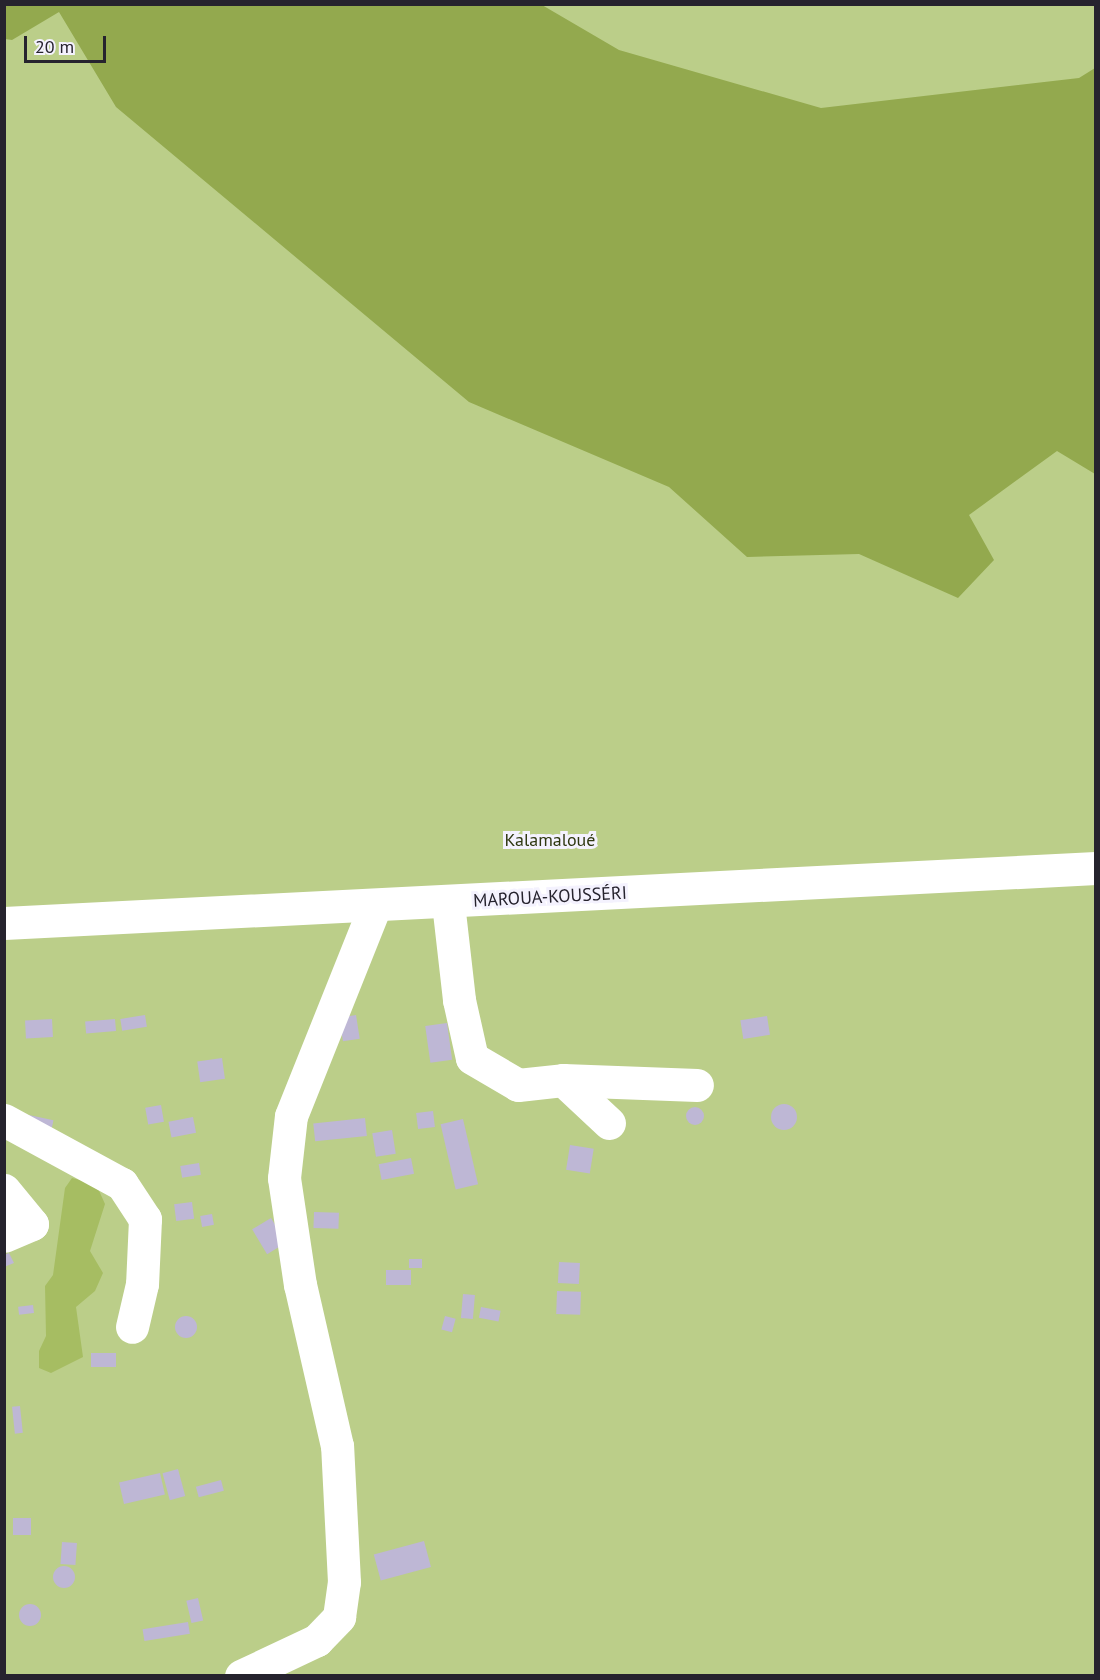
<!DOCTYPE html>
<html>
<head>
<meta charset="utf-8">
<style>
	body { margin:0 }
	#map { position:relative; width:1100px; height:1680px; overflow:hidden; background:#e8e3fb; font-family:"PT Sans",sans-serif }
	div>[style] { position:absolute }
	.green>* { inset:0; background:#bbce89; transform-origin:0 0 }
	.forest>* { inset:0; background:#a6bd62 }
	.water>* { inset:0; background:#93a94e }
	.building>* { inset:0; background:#beb7d5; transform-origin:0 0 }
	.round { border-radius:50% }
	.minor>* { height:33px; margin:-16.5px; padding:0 16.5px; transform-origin:16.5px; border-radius:16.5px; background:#fff }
	.highway>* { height:33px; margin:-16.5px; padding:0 16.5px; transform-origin:16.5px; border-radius:16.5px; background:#fff }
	span { translate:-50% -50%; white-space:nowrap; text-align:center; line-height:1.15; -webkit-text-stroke:6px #f4f2fe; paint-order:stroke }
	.park-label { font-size:18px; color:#2f3811 }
	.street-label { font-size:18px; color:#26232e }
	.frame { position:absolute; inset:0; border:6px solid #26232e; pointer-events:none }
	.scale { position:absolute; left:24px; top:36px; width:82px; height:27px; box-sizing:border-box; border:3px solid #26232e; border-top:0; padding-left:8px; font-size:18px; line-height:21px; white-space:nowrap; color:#26232e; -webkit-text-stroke:4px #f4f2fe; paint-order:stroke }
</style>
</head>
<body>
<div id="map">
	<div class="green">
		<div style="left:5px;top:5px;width:1090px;height:1671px"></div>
	</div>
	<div class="forest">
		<div style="clip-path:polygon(72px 1178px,96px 1184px,105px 1204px,90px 1251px,103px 1273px,95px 1291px,76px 1307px,83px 1357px,51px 1373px,39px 1368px,39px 1351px,46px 1336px,45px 1286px,53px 1275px,65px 1188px)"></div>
	</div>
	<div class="water">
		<div style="clip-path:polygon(4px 5px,542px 5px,619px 50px,821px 108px,1079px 78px,1095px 68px,1095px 474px,1057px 451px,969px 515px,994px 560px,958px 598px,859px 554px,747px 557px,669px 487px,469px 402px,116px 107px,59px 12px,12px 40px,5px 39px)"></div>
	</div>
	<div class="building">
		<div style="left:145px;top:1015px;width:12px;height:25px;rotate:81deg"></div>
		<div style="left:356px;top:1015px;width:24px;height:17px;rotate:81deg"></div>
		<div style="left:767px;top:1016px;width:19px;height:27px;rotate:81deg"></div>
		<div style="left:52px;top:1019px;width:18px;height:27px;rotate:87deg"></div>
		<div style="left:115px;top:1019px;width:12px;height:30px;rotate:85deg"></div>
		<div style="left:447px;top:1023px;width:37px;height:22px;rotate:82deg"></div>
		<div style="left:222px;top:1058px;width:21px;height:25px;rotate:82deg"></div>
		<div class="round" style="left:771px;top:1104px;width:26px;height:26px"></div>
		<div style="left:161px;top:1105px;width:17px;height:16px;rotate:80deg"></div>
		<div class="round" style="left:686px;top:1107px;width:18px;height:18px"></div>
		<div style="left:433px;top:1111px;width:16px;height:17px;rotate:83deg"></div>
		<div style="left:29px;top:1115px;width:25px;height:14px;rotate:12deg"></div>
		<div style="left:193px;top:1117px;width:16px;height:25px;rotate:79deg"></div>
		<div style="left:365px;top:1118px;width:18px;height:52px;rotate:84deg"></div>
		<div style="left:463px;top:1119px;width:67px;height:23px;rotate:77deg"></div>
		<div style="left:392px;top:1130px;width:24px;height:20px;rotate:81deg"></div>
		<div style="left:570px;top:1145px;width:24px;height:25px;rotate:9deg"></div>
		<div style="left:411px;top:1158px;width:16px;height:33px;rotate:79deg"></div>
		<div style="left:199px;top:1163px;width:12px;height:19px;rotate:81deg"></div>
		<div style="left:192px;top:1202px;width:17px;height:18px;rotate:83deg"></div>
		<div style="left:314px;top:1212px;width:25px;height:16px;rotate:2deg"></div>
		<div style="left:212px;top:1214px;width:11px;height:12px;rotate:80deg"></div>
		<div style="left:271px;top:1218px;width:29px;height:22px;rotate:59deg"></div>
		<div style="clip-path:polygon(9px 1253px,14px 1263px,4px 1267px,4px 1255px)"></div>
		<div style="left:409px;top:1259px;width:13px;height:9px"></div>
		<div style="left:559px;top:1262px;width:21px;height:21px;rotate:3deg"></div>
		<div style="left:386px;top:1270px;width:25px;height:15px"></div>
		<div style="left:557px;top:1291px;width:24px;height:23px;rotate:2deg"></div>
		<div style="left:463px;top:1294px;width:12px;height:24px;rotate:5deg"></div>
		<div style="left:33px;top:1305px;width:8px;height:15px;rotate:83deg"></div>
		<div style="left:481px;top:1307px;width:20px;height:11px;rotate:11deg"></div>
		<div class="round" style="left:175px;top:1316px;width:22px;height:22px"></div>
		<div style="left:445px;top:1316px;width:11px;height:14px;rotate:15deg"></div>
		<div style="left:91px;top:1353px;width:25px;height:14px"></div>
		<div style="left:20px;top:1406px;width:27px;height:8px;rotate:84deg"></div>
		<div style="left:178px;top:1469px;width:28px;height:16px;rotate:75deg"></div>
		<div style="left:160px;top:1473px;width:22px;height:42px;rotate:77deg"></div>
		<div style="left:221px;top:1480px;width:11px;height:26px;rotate:75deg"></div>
		<div style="left:13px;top:1518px;width:18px;height:17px"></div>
		<div style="left:424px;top:1541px;width:27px;height:52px;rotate:75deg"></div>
		<div style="left:62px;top:1542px;width:15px;height:22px;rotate:4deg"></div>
		<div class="round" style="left:53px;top:1566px;width:22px;height:22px"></div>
		<div style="left:198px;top:1598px;width:23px;height:12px;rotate:77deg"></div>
		<div class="round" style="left:19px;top:1604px;width:22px;height:22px"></div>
		<div style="left:188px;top:1622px;width:12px;height:46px;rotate:81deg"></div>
	</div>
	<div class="minor">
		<div style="left:448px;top:903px;width:98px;rotate:83.5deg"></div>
		<div style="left:459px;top:1000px;width:59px;rotate:77.4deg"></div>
		<div style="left:472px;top:1058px;width:53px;rotate:30.4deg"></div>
		<div style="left:518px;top:1085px;width:45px;rotate:-6.3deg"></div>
		<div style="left:563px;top:1080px;width:134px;rotate:2.1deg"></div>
		<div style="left:563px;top:1080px;width:63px;rotate:43.1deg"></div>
		<div style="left:4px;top:1120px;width:134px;rotate:28.5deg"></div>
		<div style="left:122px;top:1184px;width:42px;rotate:56.7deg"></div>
		<div style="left:145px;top:1219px;width:65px;rotate:92.6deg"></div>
		<div style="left:142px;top:1284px;width:44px;rotate:103.1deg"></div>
		<div style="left:4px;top:1190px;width:44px;rotate:50.5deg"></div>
		<div style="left:32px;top:1224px;width:30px;rotate:157deg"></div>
		<div style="left:241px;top:1676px;width:84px;rotate:-25.3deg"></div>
		<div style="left:317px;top:1640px;width:32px;rotate:-46deg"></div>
		<div style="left:339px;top:1617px;width:35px;rotate:-82deg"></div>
		<div style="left:344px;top:1582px;width:136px;rotate:-92.9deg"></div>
		<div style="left:337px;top:1446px;width:165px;rotate:-102.9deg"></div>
		<div style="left:300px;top:1285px;width:108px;rotate:-98.5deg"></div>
		<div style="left:284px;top:1178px;width:62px;rotate:-83.6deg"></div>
		<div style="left:291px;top:1116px;width:226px;rotate:-68.2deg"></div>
	</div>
	<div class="highway">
		<div style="left:4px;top:923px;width:1093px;rotate:-2.88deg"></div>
	</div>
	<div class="park-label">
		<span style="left:550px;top:840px">Kalamaloué</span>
	</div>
	<div class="street-label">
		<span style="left:550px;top:897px;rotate:-3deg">MAROUA-KOUSSÉRI</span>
	</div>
	<div class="frame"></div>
	<div class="scale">20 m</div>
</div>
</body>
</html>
